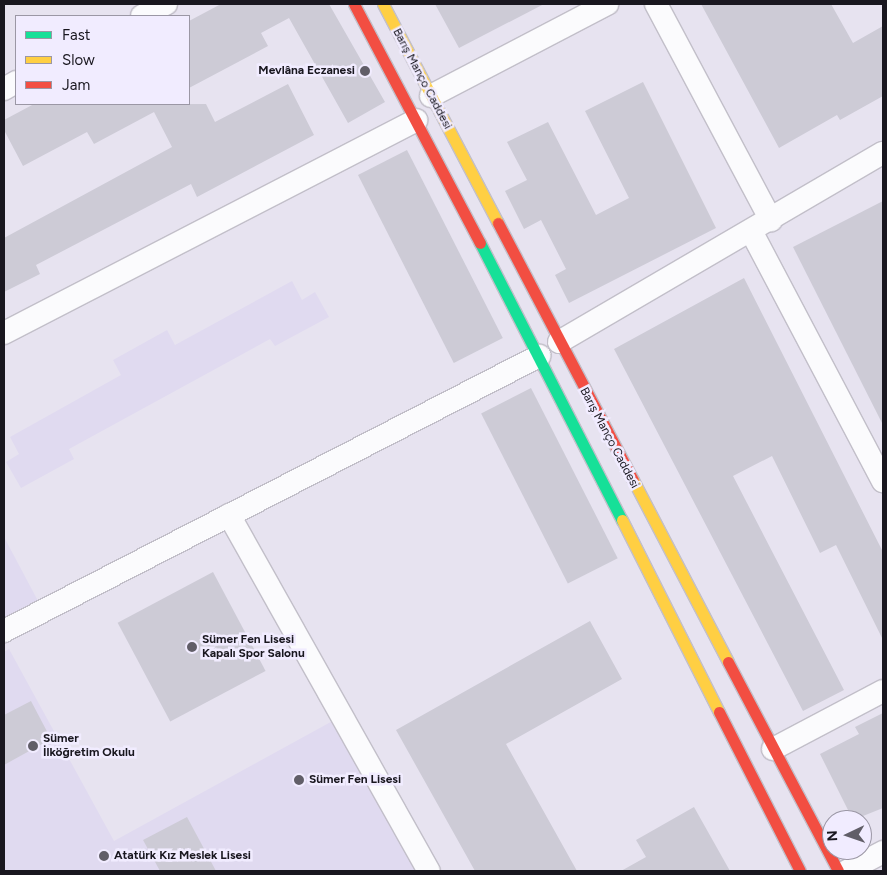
<!DOCTYPE html>
<html>
<head>
<meta charset="utf-8">
<style>
	body { margin:0 }
	#map { position:relative; width:887px; height:875px; overflow:hidden; background:#e7e3f0; font-family:Figtree,sans-serif }
	div>[style] { position:absolute }
	.built>* { inset:0; background:#e0daf0 }
	.building>* { inset:0; background:#cdcbd6; transform-origin:0 0 }
	.roads { filter:drop-shadow(1px 0 #c2bfc9) drop-shadow(-1px 0 #c2bfc9) drop-shadow(0 1px #c2bfc9) drop-shadow(0 -1px #c2bfc9) }
	.street>* { height:22px; margin:-11px; padding:0 11px; transform-origin:11px; border-radius:11px; background:#fbfbfd }
	.fast>* { height:11px; margin:-5.5px; padding:0 5.5px; transform-origin:5.5px; border-radius:5.5px; background:#16e098 }
	.slow>* { height:11px; margin:-5.5px; padding:0 5.5px; transform-origin:5.5px; border-radius:5.5px; background:#ffcf43 }
	.jam>* { height:11px; margin:-5.5px; padding:0 5.5px; transform-origin:5.5px; border-radius:5.5px; background:#f24e42 }
	.dots>* { width:14px; height:14px; translate:-50% -50%; box-sizing:border-box; border:2px solid #f1ecff; border-radius:50% }
	span { translate:-50% -50%; white-space:nowrap; text-align:center; line-height:1.15; -webkit-text-stroke:5px #f1ecff; paint-order:stroke }
	.poi-label { font-size:12px; color:#19171f; font-weight:700 }
	.right { translate:-100% -50%; text-align:right }
	.left { translate:0 -50%; text-align:left }
	.street-label { font-size:12px; color:#19171f }
	.frame { position:absolute; inset:0; border:5px solid #19171f; pointer-events:none }
	.legend { position:absolute; left:15px; top:15px; width:175px; height:90px; box-sizing:border-box; background:#f1ecff; border:1px solid #9b97a5; margin:0; padding:6px 9px; list-style:none; font-size:15px; color:#19171f }
	.legend li { display:flex; align-items:center; gap:10px; height:25px }
	.legend b { width:25px; border:1px solid #9b97a5 }
	.north { position:absolute; left:822px; top:810px; width:50px; height:50px; box-sizing:border-box; background:#f1ecff; border:1px solid #9b97a5; border-radius:50%; rotate:267deg; font-size:14px; font-weight:700; line-height:20px; text-align:center; color:#19171f }
	.north::after { content:''; display:block; margin:auto; width:18px; height:22px; background:#615e68; clip-path:polygon(50% 0,100% 100%,50% 72%,0 100%) }
</style>
</head>
<body>
<div id="map">
	<div class="built">
		<div style="clip-path:polygon(292px 281px,302px 300px,315px 292px,329px 317px,275px 346px,270px 339px,69px 449px,74px 459px,21px 488px,6px 462px,19px 454px,10px 437px,121px 375px,113px 360px,167px 330px,175px 345px)"></div>
		<div style="clip-path:polygon(4px 537px,46px 616px,4px 639px)"></div>
		<div style="clip-path:polygon(9px 649px,114px 841px,338px 718px,422px 871px,4px 871px,4px 652px)"></div>
	</div>
	<div class="building">
		<div style="clip-path:polygon(221px 4px,329px 4px,385px 102px,348px 123px,289px 18px,261px 33px,268px 46px,189px 88px,189px 21px)"></div>
		<div style="clip-path:polygon(435px 4px,544px 4px,459px 48px)"></div>
		<div style="clip-path:polygon(701px 4px,831px 4px,853px 43px,883px 26px,883px 96px,840px 120px,837px 115px,779px 148px)"></div>
		<div style="clip-path:polygon(643px 82px,716px 228px,569px 303px,555px 275px,566px 269px,541px 220px,524px 229px,505px 191px,527px 180px,507px 142px,548px 122px,596px 215px,629px 198px,585px 111px)"></div>
		<div style="clip-path:polygon(288px 84px,314px 135px,197px 197px,191px 184px,36px 265px,40px 274px,4px 292px,4px 238px,172px 147px,154px 112px,94px 144px,87px 132px,23px 166px,4px 130px,4px 120px,34px 104px,206px 104px,215px 122px)"></div>
		<div style="left:407px;top:150px;width:211px;height:55px;rotate:63deg"></div>
		<div style="clip-path:polygon(883px 201px,883px 425px,793px 247px)"></div>
		<div style="clip-path:polygon(744px 278px,883px 552px,883px 640px,836px 545px,820px 553px,772px 456px,733px 476px,844px 690px,803px 711px,614px 349px)"></div>
		<div style="left:531px;top:388px;width:191px;height:56px;rotate:63deg"></div>
		<div style="left:213px;top:572px;width:112px;height:108px;rotate:62deg"></div>
		<div style="clip-path:polygon(590px 621px,622px 679px,506px 744px,577px 871px,475px 871px,396px 730px)"></div>
		<div style="clip-path:polygon(31px 701px,51px 739px,4px 765px,4px 715px)"></div>
		<div style="clip-path:polygon(883px 713px,883px 808px,853px 820px,820px 754px,859px 734px,855px 727px)"></div>
		<div style="clip-path:polygon(694px 807px,730px 871px,621px 871px,646px 857px,636px 840px)"></div>
		<div style="clip-path:polygon(187px 817px,216px 871px,160px 871px,143px 840px)"></div>
	</div>
	<div class="roads">
		<div class="street">
			<div style="left:656px;top:4px;width:245px;rotate:62deg"></div>
			<div style="left:142px;top:16px;width:27px;rotate:-27deg"></div>
			<div style="left:4px;top:89px;width:14px;rotate:-30deg"></div>
			<div style="left:431px;top:96px;width:199px;rotate:-27.6deg"></div>
			<div style="left:751px;top:231px;width:283px;rotate:62.2deg"></div>
			<div style="left:4px;top:333px;width:464px;rotate:-27.3deg"></div>
			<div style="left:559px;top:342px;width:375px;rotate:-30.3deg"></div>
			<div style="left:229px;top:515px;width:408px;rotate:60.7deg"></div>
			<div style="left:4px;top:631px;width:602px;rotate:-27.2deg"></div>
			<div style="left:773px;top:749px;width:124px;rotate:-27.8deg"></div>
			<div style="left:847px;top:871px;width:41px;rotate:-27.8deg"></div>
		</div>
		<div class="fast">
			<div style="left:480px;top:243px;width:311px;rotate:62.9deg"></div>
		</div>
		<div class="slow">
			<div style="left:383px;top:4px;width:247px;rotate:62.3deg"></div>
			<div style="left:633px;top:480px;width:205px;rotate:62.4deg"></div>
			<div style="left:622px;top:520px;width:215px;rotate:63.2deg"></div>
		</div>
		<div class="jam">
			<div style="left:354px;top:4px;width:270px;rotate:62.2deg"></div>
			<div style="left:498px;top:223px;width:290px;rotate:62.3deg"></div>
			<div style="left:728px;top:662px;width:236px;rotate:62.2deg"></div>
			<div style="left:719px;top:712px;width:178px;rotate:63deg"></div>
		</div>
	</div>
	<div class="dots">
		<div style="left:365px;top:71px;background:#615e68"></div>
		<div style="left:192px;top:647px;background:#615e68"></div>
		<div style="left:33px;top:746px;background:#615e68"></div>
		<div style="left:299px;top:780px;background:#615e68"></div>
		<div style="left:104px;top:856px;background:#615e68"></div>
	</div>
	<div class="poi-label">
		<span class="right" style="left:355px;top:71px">Mevlâna Eczanesi</span>
		<span class="left" style="left:202px;top:647px">Sümer Fen Lisesi<br>Kapalı Spor Salonu</span>
		<span class="left" style="left:43px;top:746px">Sümer<br>İlköğretim Okulu</span>
		<span class="left" style="left:309px;top:780px">Sümer Fen Lisesi</span>
		<span class="left" style="left:114px;top:856px">Atatürk Kız Meslek Lisesi</span>
	</div>
	<div class="street-label">
		<span style="left:422px;top:79px;rotate:62deg">Barış Manço Caddesi</span>
		<span style="left:609px;top:438px;rotate:62deg">Barış Manço Caddesi</span>
	</div>
	<div class="frame"></div>
	<ul class="legend">
	<li><b style="height:6px;background:#16e098"></b>Fast</li>
	<li><b style="height:6px;background:#ffcf43"></b>Slow</li>
	<li><b style="height:6px;background:#f24e42"></b>Jam</li>
	</ul>
	<div class="north">N</div>
</div>
</body>
</html>
